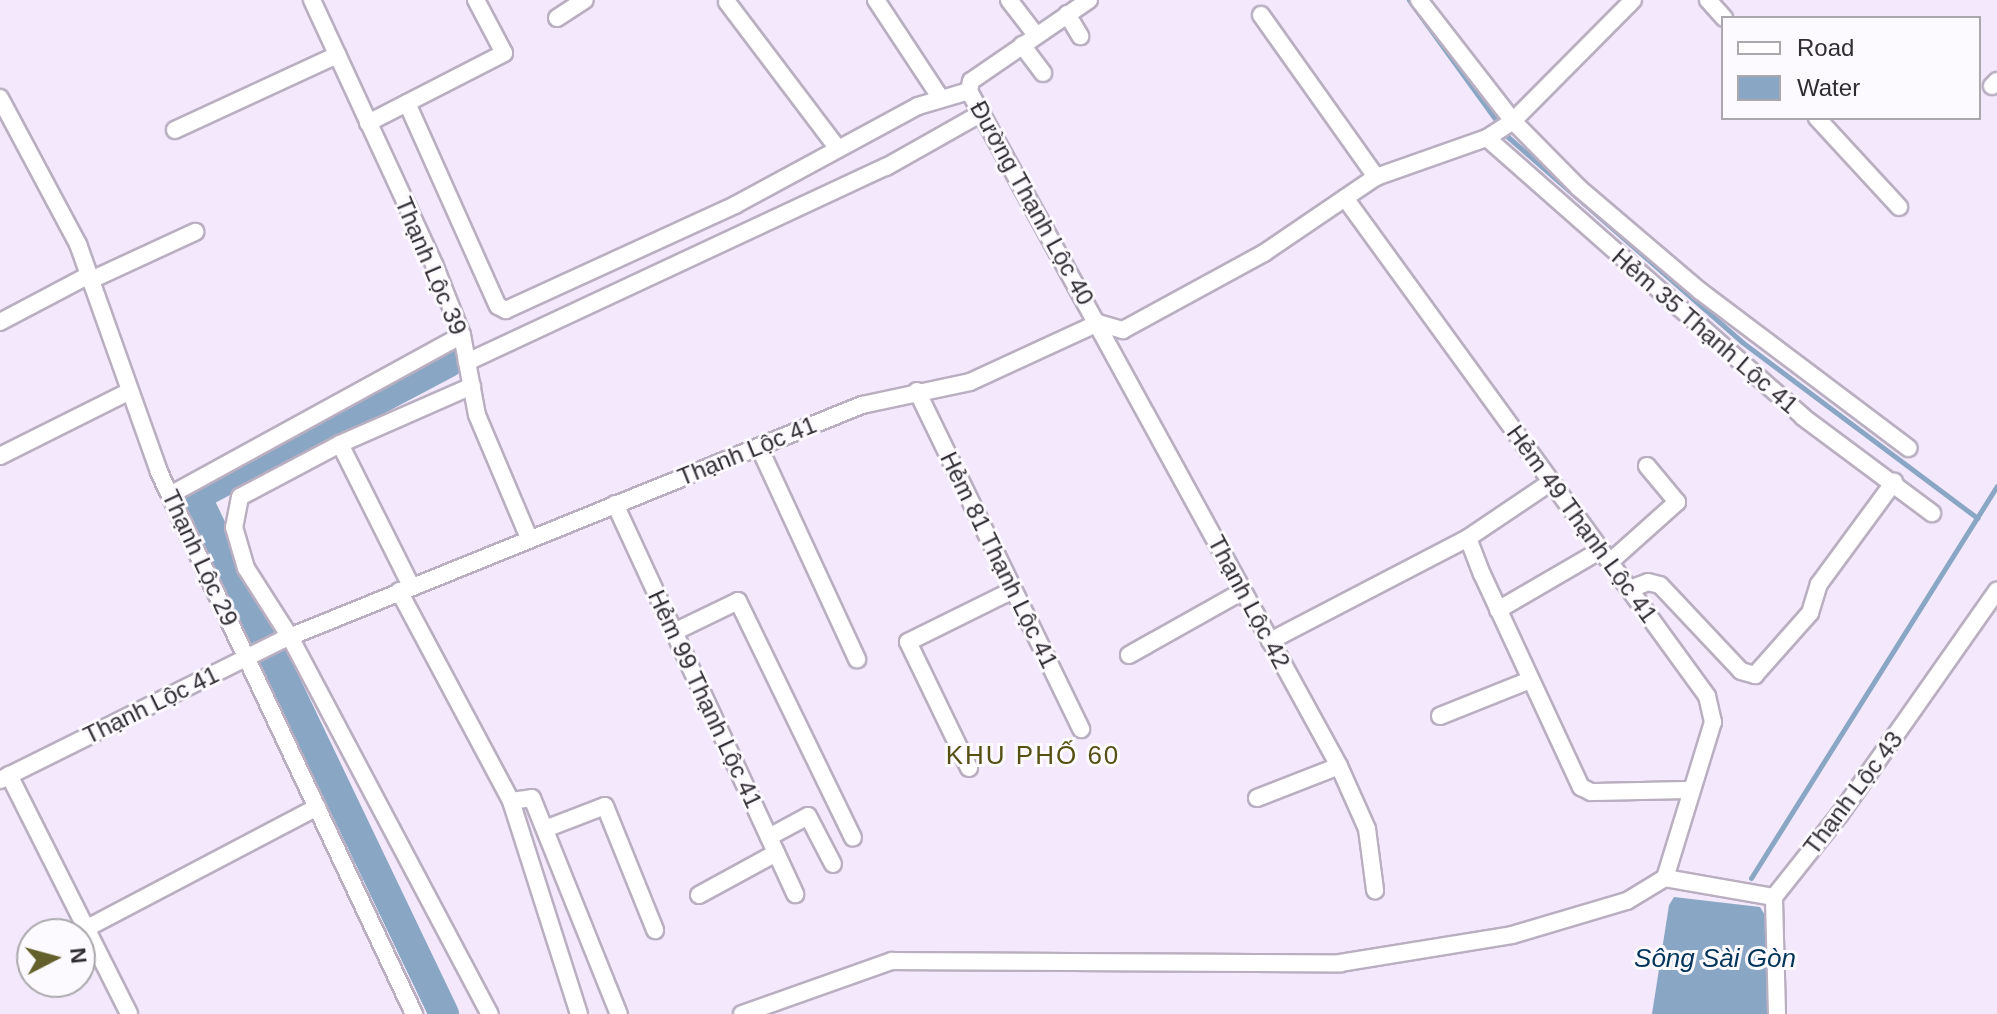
<!DOCTYPE html>
<html>
<head>
<meta charset="utf-8">
<style>
	body { margin:0 }
	#map { position:relative; width:1997px; height:1014px; overflow:hidden; background:#f4e9fc; font-family:Arial,sans-serif }
	div>[style] { position:absolute }
	.water>* { inset:0; background:#89a7c4 }
	.stream>* { height:5px; margin:-2.5px; padding:0 2.5px; transform-origin:2.5px; border-radius:2.5px; background:#89a7c4 }
	.river>* { height:30px; margin:-15px; padding:0 15px; transform-origin:15px; border-radius:15px; background:#89a7c4 }
	.roads { filter:drop-shadow(2px 0 #b9afc1) drop-shadow(-2px 0 #b9afc1) drop-shadow(0 2px #b9afc1) drop-shadow(0 -2px #b9afc1) }
	.street>* { height:16px; margin:-8px; padding:0 8px; transform-origin:8px; border-radius:8px; background:#fff }
	span { translate:-50% -50%; white-space:nowrap; text-align:center; line-height:1.15; -webkit-text-stroke:6px #fcfafe; paint-order:stroke }
	.street-label { font-size:24px; color:#302c33 }
	.neighbourhood-label { font-size:26px; color:#565013; letter-spacing:2px }
	.water-label { font-size:26px; color:#02345a; font-style:italic }
	.legend { position:absolute; left:1721px; top:16px; width:260px; height:104px; box-sizing:border-box; background:#fcfafe; border:2px solid #aaa8ad; margin:0; padding:10px 14px; list-style:none; font-size:24px; color:#302c33 }
	.legend li { display:flex; align-items:center; gap:16px; height:40px }
	.legend b { width:40px; border:2px solid #aaa8ad }
	.north { position:absolute; left:16px; top:918px; width:80px; height:80px; box-sizing:border-box; background:#fcfafe; border:2px solid #aaa8ad; border-radius:50%; rotate:84deg; font-size:22px; font-weight:700; line-height:32px; text-align:center; color:#302c33 }
	.north::after { content:''; display:block; margin:auto; width:28px; height:36px; background:#64602c; clip-path:polygon(50% 0,100% 100%,50% 72%,0 100%) }
</style>
</head>
<body>
<div id="map">
	<div class="water">
		<div style="clip-path:polygon(1674px 897px,1760px 907px,1768px 920px,1770px 1014px,1652px 1014px,1669px 905px)"></div>
	</div>
	<div class="stream">
		<div style="left:1409px;top:0;width:169px;rotate:54.1deg"></div>
		<div style="left:1508px;top:137px;width:311px;rotate:41.2deg"></div>
		<div style="left:1742px;top:342px;width:294px;rotate:36.8deg"></div>
		<div style="left:1751px;top:878px;width:463px;rotate:-57.9deg"></div>
	</div>
	<div class="river">
		<div style="left:444px;top:1014px;width:574px;rotate:-115.58deg"></div>
		<div style="left:196px;top:496px;width:286px;rotate:-27.9deg"></div>
	</div>
	<div class="roads">
		<div class="street">
			<div style="left:312px;top:0;width:291px;rotate:65.2deg"></div>
			<div style="left:434px;top:264px;width:76px;rotate:68.5deg"></div>
			<div style="left:462px;top:335px;width:81px;rotate:79.4deg"></div>
			<div style="left:477px;top:415px;width:134px;rotate:67.1deg"></div>
			<div style="left:876px;top:0;width:116px;rotate:56.6deg"></div>
			<div style="left:1009px;top:0;width:44px;rotate:52.4deg"></div>
			<div style="left:1089px;top:0;width:143px;rotate:145.5deg"></div>
			<div style="left:971px;top:81px;width:10px;rotate:101deg"></div>
			<div style="left:969px;top:91px;width:770px;rotate:61.27deg"></div>
			<div style="left:1339px;top:766px;width:69px;rotate:66deg"></div>
			<div style="left:1367px;top:829px;width:62px;rotate:82.5deg"></div>
			<div style="left:1419px;top:0;width:153px;rotate:52.2deg"></div>
			<div style="left:1513px;top:121px;width:94px;rotate:45.4deg"></div>
			<div style="left:1579px;top:188px;width:159px;rotate:40.4deg"></div>
			<div style="left:1700px;top:291px;width:261px;rotate:37deg"></div>
			<div style="left:1708px;top:0;width:24px;rotate:48deg"></div>
			<div style="left:727px;top:2px;width:184px;rotate:52.9deg"></div>
			<div style="left:1067px;top:14px;width:26px;rotate:59deg"></div>
			<div style="left:1261px;top:15px;width:199px;rotate:54.6deg"></div>
			<div style="left:557px;top:18px;width:33px;rotate:-33deg"></div>
			<div style="left:1022px;top:45px;width:35px;rotate:53deg"></div>
			<div style="left:1992px;top:86px;width:7px;rotate:-45deg"></div>
			<div style="left:0;top:98px;width:166px;rotate:61.9deg"></div>
			<div style="left:78px;top:244px;width:242px;rotate:70.4deg"></div>
			<div style="left:159px;top:472px;width:599px;rotate:64.8deg"></div>
			<div style="left:407px;top:103px;width:222px;rotate:65.9deg"></div>
			<div style="left:498px;top:306px;width:9px;rotate:27deg"></div>
			<div style="left:506px;top:310px;width:252px;rotate:-24.6deg"></div>
			<div style="left:735px;top:205px;width:208px;rotate:-28.4deg"></div>
			<div style="left:918px;top:106px;width:53px;rotate:-16.4deg"></div>
			<div style="left:1817px;top:118px;width:121px;rotate:47.3deg"></div>
			<div style="left:368px;top:123px;width:153px;rotate:-27.2deg"></div>
			<div style="left:504px;top:53px;width:60px;rotate:-117.8deg"></div>
			<div style="left:175px;top:130px;width:179px;rotate:-24.8deg"></div>
			<div style="left:1487px;top:138px;width:422px;rotate:41.4deg"></div>
			<div style="left:1803px;top:417px;width:161px;rotate:36.7deg"></div>
			<div style="left:1345px;top:198px;width:616px;rotate:53.99deg"></div>
			<div style="left:1707px;top:696px;width:27px;rotate:77deg"></div>
			<div style="left:1713px;top:722px;width:163px;rotate:107.1deg"></div>
			<div style="left:91px;top:280px;width:115px;rotate:-24.8deg"></div>
			<div style="left:0;top:322px;width:101px;rotate:-27.8deg"></div>
			<div style="left:467px;top:362px;width:462px;rotate:-25deg"></div>
			<div style="left:886px;top:167px;width:110px;rotate:-29.4deg"></div>
			<div style="left:472px;top:386px;width:144px;rotate:156.3deg"></div>
			<div style="left:340px;top:444px;width:113px;rotate:152.1deg"></div>
			<div style="left:240px;top:497px;width:31px;rotate:101deg"></div>
			<div style="left:234px;top:527px;width:43px;rotate:73.7deg"></div>
			<div style="left:246px;top:568px;width:82px;rotate:57.5deg"></div>
			<div style="left:290px;top:637px;width:427px;rotate:62.1deg"></div>
			<div style="left:917px;top:391px;width:376px;rotate:64.1deg"></div>
			<div style="left:340px;top:444px;width:159px;rotate:63.4deg"></div>
			<div style="left:759px;top:447px;width:234px;rotate:65.2deg"></div>
			<div style="left:0;top:456px;width:145px;rotate:-26.6deg"></div>
			<div style="left:1551px;top:482px;width:100px;rotate:146deg"></div>
			<div style="left:1468px;top:538px;width:39px;rotate:69deg"></div>
			<div style="left:1482px;top:574px;width:235px;rotate:65.1deg"></div>
			<div style="left:1581px;top:787px;width:11px;rotate:27deg"></div>
			<div style="left:1591px;top:792px;width:99px;rotate:-1.2deg"></div>
			<div style="left:170px;top:495px;width:333px;rotate:-28.7deg"></div>
			<div style="left:615px;top:504px;width:430px;rotate:65.2deg"></div>
			<div style="left:1610px;top:562px;width:90px;rotate:-41.8deg"></div>
			<div style="left:1677px;top:502px;width:47px;rotate:-129.8deg"></div>
			<div style="left:1630px;top:589px;width:19px;rotate:-21deg"></div>
			<div style="left:1648px;top:582px;width:12px;rotate:14deg"></div>
			<div style="left:1660px;top:585px;width:118px;rotate:46.7deg"></div>
			<div style="left:1741px;top:671px;width:15px;rotate:16deg"></div>
			<div style="left:1755px;top:675px;width:83px;rotate:-48.4deg"></div>
			<div style="left:1810px;top:613px;width:30px;rotate:-73deg"></div>
			<div style="left:1819px;top:584px;width:127px;rotate:-53.7deg"></div>
			<div style="left:399px;top:591px;width:238px;rotate:61.9deg"></div>
			<div style="left:511px;top:801px;width:224px;rotate:72.3deg"></div>
			<div style="left:1498px;top:610px;width:119px;rotate:-30.2deg"></div>
			<div style="left:674px;top:632px;width:71px;rotate:-25.8deg"></div>
			<div style="left:738px;top:601px;width:263px;rotate:64.1deg"></div>
			<div style="left:1270px;top:641px;width:223px;rotate:-27.5deg"></div>
			<div style="left:1129px;top:655px;width:131px;rotate:-29.3deg"></div>
			<div style="left:1440px;top:716px;width:97px;rotate:-21.8deg"></div>
			<div style="left:969px;top:768px;width:140px;rotate:-115.8deg"></div>
			<div style="left:908px;top:642px;width:117px;rotate:-26.3deg"></div>
			<div style="left:9px;top:775px;width:267px;rotate:63.3deg"></div>
			<div style="left:0;top:780px;width:315px;rotate:-26.4deg"></div>
			<div style="left:282px;top:640px;width:626px;rotate:-22.06deg"></div>
			<div style="left:862px;top:405px;width:110px;rotate:-12deg"></div>
			<div style="left:970px;top:382px;width:141px;rotate:-24.7deg"></div>
			<div style="left:1098px;top:323px;width:26px;rotate:16deg"></div>
			<div style="left:1123px;top:330px;width:161px;rotate:-28.6deg"></div>
			<div style="left:1264px;top:253px;width:135px;rotate:-34.2deg"></div>
			<div style="left:1376px;top:177px;width:118px;rotate:-19.4deg"></div>
			<div style="left:1487px;top:138px;width:31px;rotate:-33deg"></div>
			<div style="left:1513px;top:121px;width:170px;rotate:-45.2deg"></div>
			<div style="left:1257px;top:798px;width:88px;rotate:-21.3deg"></div>
			<div style="left:511px;top:801px;width:21px;rotate:-8deg"></div>
			<div style="left:532px;top:798px;width:233px;rotate:68.1deg"></div>
			<div style="left:545px;top:829px;width:64px;rotate:-21deg"></div>
			<div style="left:605px;top:806px;width:134px;rotate:68deg"></div>
			<div style="left:769px;top:837px;width:44px;rotate:-28.3deg"></div>
			<div style="left:808px;top:816px;width:54px;rotate:62.5deg"></div>
			<div style="left:699px;top:895px;width:88px;rotate:-28.6deg"></div>
			<div style="left:87px;top:928px;width:260px;rotate:-27.7deg"></div>
			<div style="left:742px;top:1014px;width:159px;rotate:-19.5deg"></div>
			<div style="left:892px;top:961px;width:448px;rotate:0.3deg"></div>
			<div style="left:1340px;top:963px;width:174px;rotate:-9.2deg"></div>
			<div style="left:1512px;top:935px;width:120px;rotate:-16.5deg"></div>
			<div style="left:1627px;top:901px;width:44px;rotate:-31.2deg"></div>
			<div style="left:1665px;top:878px;width:111px;rotate:9.9deg"></div>
			<div style="left:1777px;top:1014px;width:117px;rotate:-91.5deg"></div>
			<div style="left:1774px;top:897px;width:106px;rotate:-51.5deg"></div>
			<div style="left:1840px;top:814px;width:273px;rotate:-54.9deg"></div>
		</div>
	</div>
	<div class="street-label">
		<span style="left:1032px;top:203px;rotate:61deg">Đường Thạnh Lộc 40</span>
		<span style="left:431px;top:266px;rotate:67deg">Thạnh Lộc 39</span>
		<span style="left:1705px;top:331px;rotate:41deg">Hẻm 35 Thạnh Lộc 41</span>
		<span style="left:747px;top:451px;rotate:-22deg">Thạnh Lộc 41</span>
		<span style="left:1582px;top:524px;rotate:54deg">Hẻm 49 Thạnh Lộc 41</span>
		<span style="left:200px;top:558px;rotate:65deg">Thạnh Lộc 29</span>
		<span style="left:999px;top:560px;rotate:64deg">Hẻm 81 Thạnh Lộc 41</span>
		<span style="left:1249px;top:602px;rotate:62deg">Thạnh Lộc 42</span>
		<span style="left:705px;top:699px;rotate:65deg">Hẻm 99 Thạnh Lộc 41</span>
		<span style="left:151px;top:705px;rotate:-26deg">Thạnh Lộc 41</span>
		<span style="left:1853px;top:793px;rotate:-53deg">Thạnh Lộc 43</span>
	</div>
	<div class="neighbourhood-label">
		<span style="left:1033px;top:756px">KHU PHỐ 60</span>
	</div>
	<div class="water-label">
		<span style="left:1715px;top:959px">Sông Sài Gòn</span>
	</div>
	<ul class="legend">
	<li><b style="height:10px;background:#fff"></b>Road</li>
	<li><b style="height:22px;background:#89a7c4"></b>Water</li>
	</ul>
	<div class="north">N</div>
</div>
</body>
</html>
